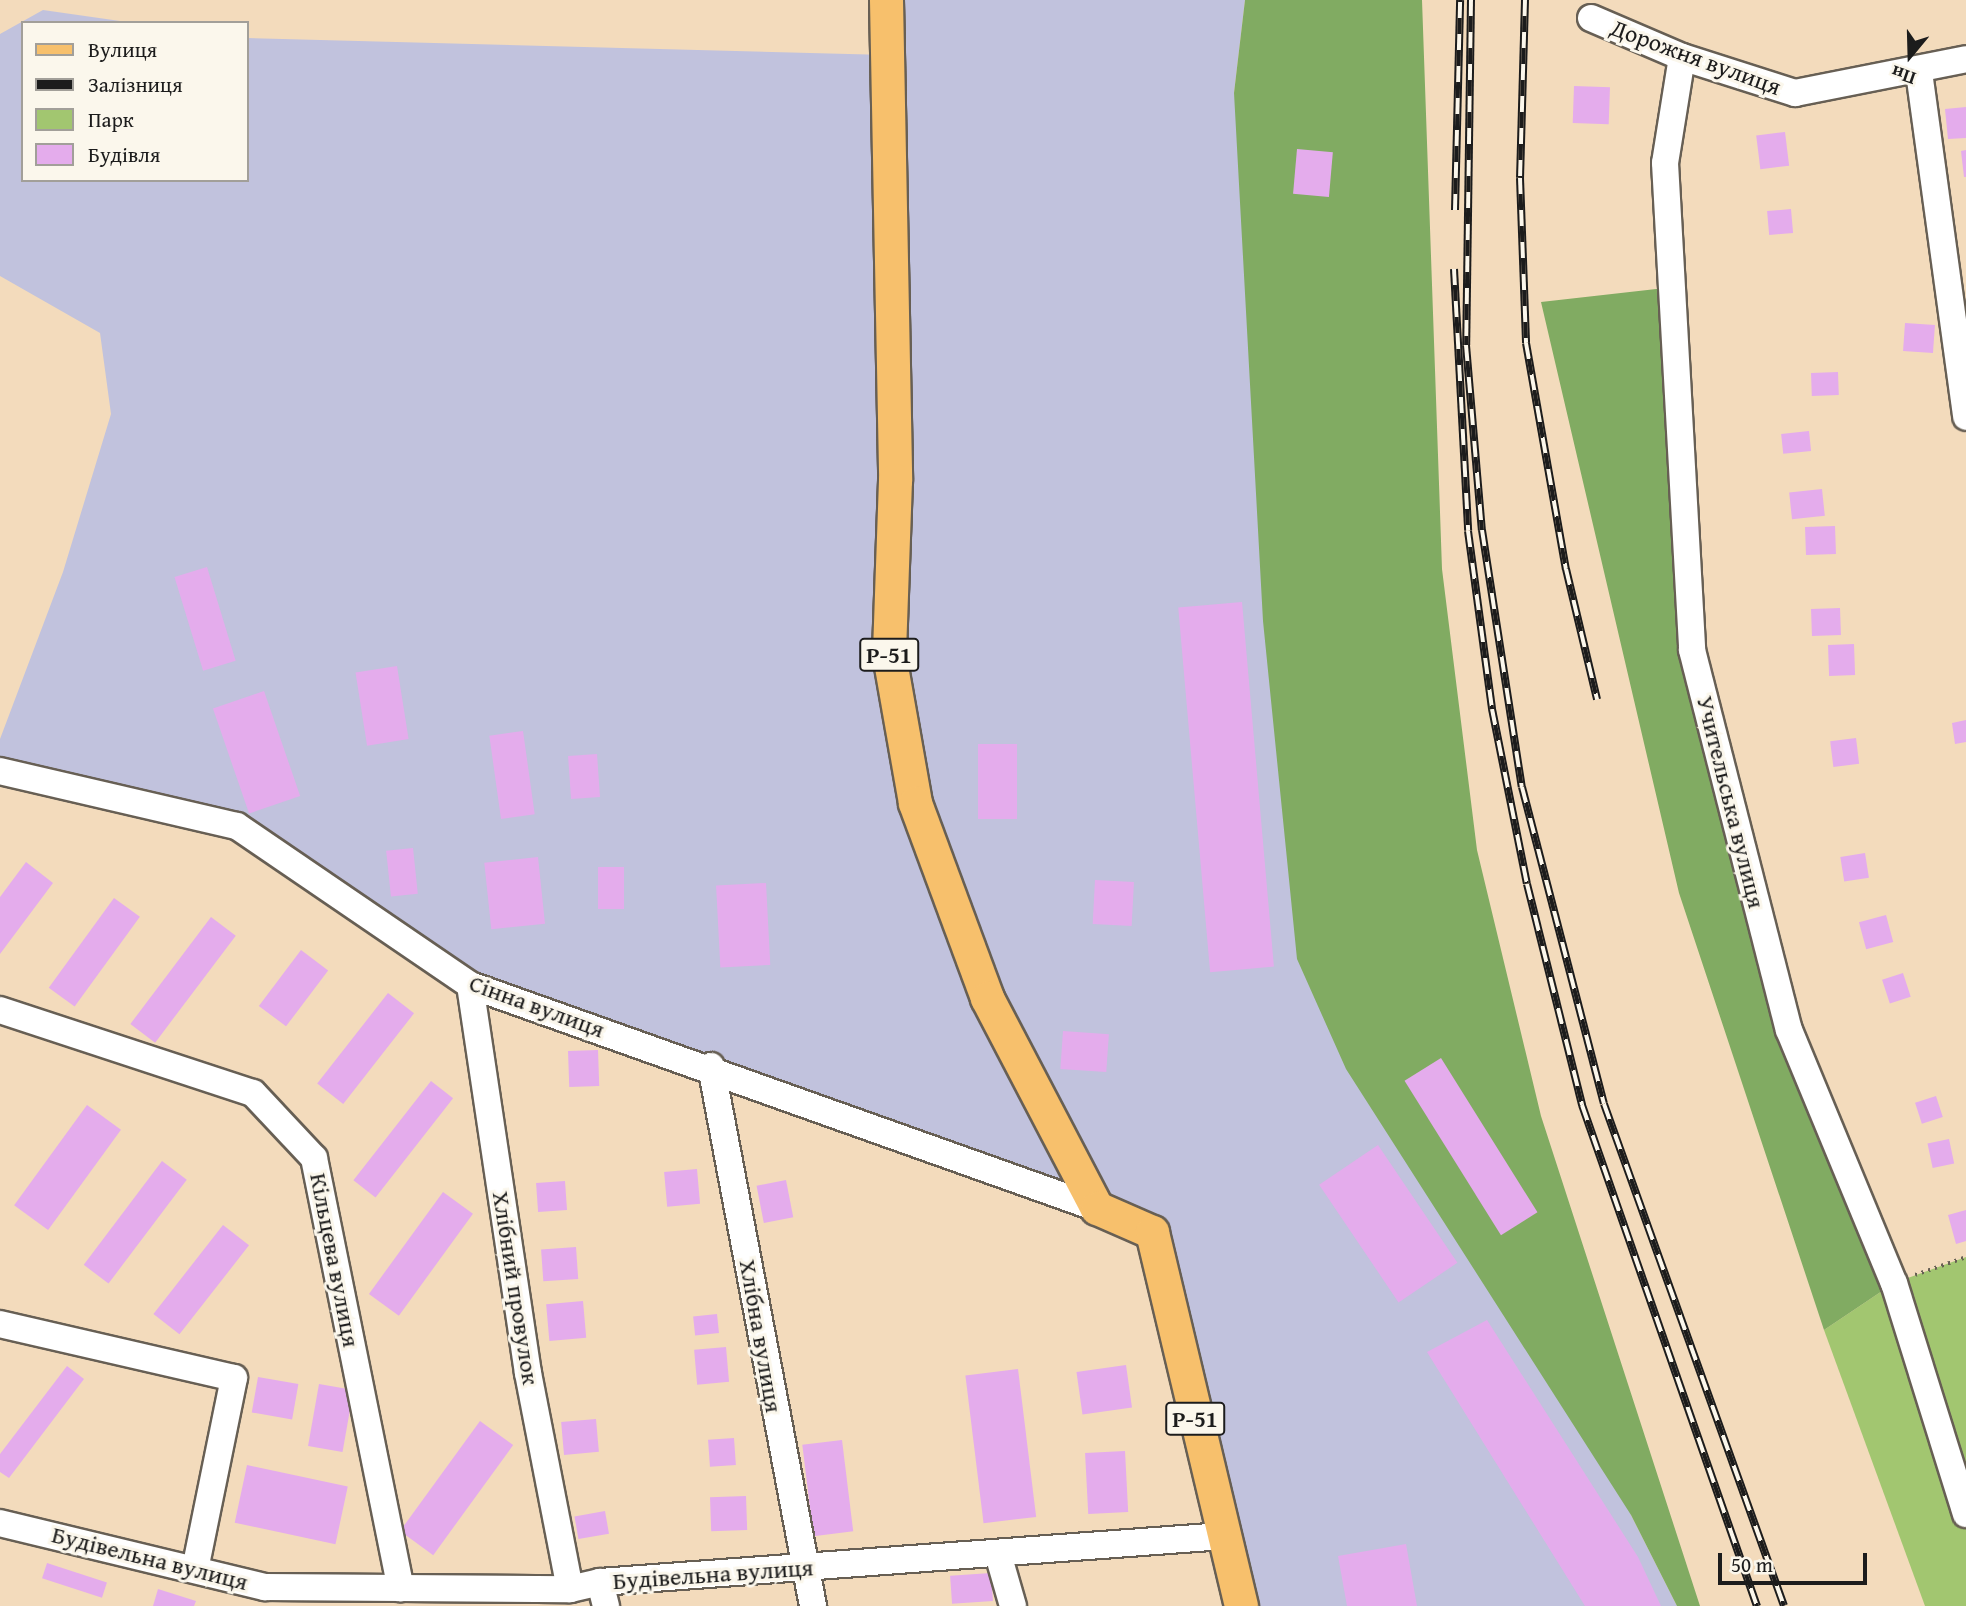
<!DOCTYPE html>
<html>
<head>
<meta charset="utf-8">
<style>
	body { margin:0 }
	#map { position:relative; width:1966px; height:1606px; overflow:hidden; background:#f3dbbc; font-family:"Gentium Book Plus",serif }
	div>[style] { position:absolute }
	.industrial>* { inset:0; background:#c1c2dd }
	.green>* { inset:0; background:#a2c670 }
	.forest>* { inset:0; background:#81ab62 }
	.building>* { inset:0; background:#e4acec; transform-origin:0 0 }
	.path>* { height:3.5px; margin-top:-1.75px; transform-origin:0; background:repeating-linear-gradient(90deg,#675f54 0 2px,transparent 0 7px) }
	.roads { filter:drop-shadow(2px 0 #675f54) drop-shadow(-2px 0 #675f54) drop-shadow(0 2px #675f54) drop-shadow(0 -2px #675f54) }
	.minor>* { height:26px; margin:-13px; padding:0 13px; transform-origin:13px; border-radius:13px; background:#fff }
	.major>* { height:33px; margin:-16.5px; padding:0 16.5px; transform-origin:16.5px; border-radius:16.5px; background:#f7c06c }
	.rail>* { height:8px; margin-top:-4px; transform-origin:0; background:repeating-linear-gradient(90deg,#fbf7ec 0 16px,#1c1c1c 0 32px); box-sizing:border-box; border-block:2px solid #1c1c1c }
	span { translate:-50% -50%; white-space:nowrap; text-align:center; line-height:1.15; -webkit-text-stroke:6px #fbf7ec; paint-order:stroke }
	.shield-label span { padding:2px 5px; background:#fbf7ec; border:2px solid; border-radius:5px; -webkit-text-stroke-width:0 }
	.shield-label { font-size:23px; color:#1c1c1c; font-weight:700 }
	.street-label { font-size:24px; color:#1c1c1c }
	.legend { position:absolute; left:21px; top:21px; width:228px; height:161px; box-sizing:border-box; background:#fbf7ec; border:2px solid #a29f99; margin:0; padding:9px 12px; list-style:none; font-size:21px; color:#1c1c1c }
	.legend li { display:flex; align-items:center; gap:14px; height:35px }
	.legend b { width:35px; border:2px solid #a29f99 }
	.north { position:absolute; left:1875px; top:21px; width:70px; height:70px; -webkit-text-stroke:5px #fbf7ec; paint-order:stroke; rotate:199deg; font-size:19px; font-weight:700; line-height:28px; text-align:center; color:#1c1c1c }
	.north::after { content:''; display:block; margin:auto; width:24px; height:32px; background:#1c1c1c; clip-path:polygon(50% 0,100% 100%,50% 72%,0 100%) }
	.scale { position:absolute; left:1718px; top:1553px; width:149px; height:32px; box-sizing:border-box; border:4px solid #1c1c1c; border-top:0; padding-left:9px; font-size:21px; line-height:24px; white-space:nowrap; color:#1c1c1c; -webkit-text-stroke:5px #fbf7ec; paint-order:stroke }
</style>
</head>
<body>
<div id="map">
	<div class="industrial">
		<div style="clip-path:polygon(886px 0,1245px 0,1234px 93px,1631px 1515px,1677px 1606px,1241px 1606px,1152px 1231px,470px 985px,237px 826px,0 771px,0 739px,63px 572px,111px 414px,100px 333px,0 276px,0 34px,43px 10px,134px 23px,23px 23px,23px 180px,247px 180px,247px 38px,887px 55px)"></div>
	</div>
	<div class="green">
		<div style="clip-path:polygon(1966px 1257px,1966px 1606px,1925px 1606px,1824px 1330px,1894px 1283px)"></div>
	</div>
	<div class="forest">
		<div style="clip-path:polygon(1245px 0,1422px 0,1442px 569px,1477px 850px,1541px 1116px,1700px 1606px,1677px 1606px,1631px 1515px,1346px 1069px,1297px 959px,1263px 621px,1234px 93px)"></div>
		<div style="clip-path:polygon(1674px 287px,1692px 650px,1789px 1030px,1894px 1283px,1824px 1330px,1679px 893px,1541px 302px)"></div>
	</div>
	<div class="building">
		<div style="left:1574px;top:86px;width:36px;height:37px;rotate:2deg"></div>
		<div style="clip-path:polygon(1966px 107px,1966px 138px,1948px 139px,1945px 109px)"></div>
		<div style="left:1785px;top:132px;width:34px;height:29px;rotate:83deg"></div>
		<div style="left:1297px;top:149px;width:36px;height:45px;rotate:5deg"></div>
		<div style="clip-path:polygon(1966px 150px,1966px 177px,1964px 177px,1961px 151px)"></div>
		<div style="left:1791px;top:209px;width:24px;height:24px;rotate:85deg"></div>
		<div style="left:1905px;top:323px;width:30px;height:28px;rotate:4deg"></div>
		<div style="left:1838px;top:372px;width:23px;height:27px;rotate:88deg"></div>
		<div style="left:1809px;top:431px;width:20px;height:28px;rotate:84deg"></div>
		<div style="left:1822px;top:489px;width:27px;height:33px;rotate:84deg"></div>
		<div style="left:1835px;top:526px;width:28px;height:30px;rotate:88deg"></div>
		<div style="left:207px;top:567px;width:98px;height:34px;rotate:73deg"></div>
		<div style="left:1242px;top:602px;width:366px;height:64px;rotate:85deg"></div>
		<div style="left:1840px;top:608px;width:27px;height:29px;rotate:88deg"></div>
		<div style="left:1854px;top:644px;width:31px;height:26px;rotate:88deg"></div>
		<div style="left:397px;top:666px;width:74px;height:42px;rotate:81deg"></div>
		<div style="left:264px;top:691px;width:111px;height:54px;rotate:71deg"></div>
		<div style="clip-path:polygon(1966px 720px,1966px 742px,1955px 744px,1952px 723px)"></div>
		<div style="left:523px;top:731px;width:84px;height:34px;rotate:82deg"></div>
		<div style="left:1856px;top:738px;width:26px;height:26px;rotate:83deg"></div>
		<div style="left:978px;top:744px;width:39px;height:75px"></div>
		<div style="left:597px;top:754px;width:43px;height:29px;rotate:86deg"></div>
		<div style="left:413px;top:848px;width:46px;height:27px;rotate:84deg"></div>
		<div style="left:1865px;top:853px;width:25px;height:25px;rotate:81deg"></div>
		<div style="left:538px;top:857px;width:67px;height:54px;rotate:84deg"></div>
		<div style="clip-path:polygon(26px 862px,53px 883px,0 954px,0 897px)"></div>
		<div style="left:598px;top:867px;width:26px;height:42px"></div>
		<div style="left:1095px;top:880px;width:39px;height:44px;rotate:3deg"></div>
		<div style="left:766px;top:883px;width:82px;height:50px;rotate:87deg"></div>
		<div style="left:114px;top:898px;width:32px;height:111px;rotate:36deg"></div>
		<div style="left:1886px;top:915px;width:28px;height:28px;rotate:75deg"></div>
		<div style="left:211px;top:917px;width:31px;height:134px;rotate:37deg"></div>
		<div style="left:301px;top:950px;width:34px;height:70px;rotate:37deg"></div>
		<div style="left:1903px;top:973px;width:25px;height:22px;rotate:72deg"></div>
		<div style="left:388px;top:993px;width:33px;height:115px;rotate:38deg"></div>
		<div style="left:1063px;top:1031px;width:46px;height:38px;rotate:4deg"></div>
		<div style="left:598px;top:1050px;width:36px;height:30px;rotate:88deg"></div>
		<div style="left:1441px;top:1058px;width:182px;height:43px;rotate:58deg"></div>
		<div style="left:431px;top:1081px;width:28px;height:126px;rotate:38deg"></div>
		<div style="left:1936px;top:1096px;width:22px;height:22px;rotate:72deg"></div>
		<div style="left:87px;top:1105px;width:42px;height:124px;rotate:36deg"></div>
		<div style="left:1949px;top:1139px;width:25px;height:22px;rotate:78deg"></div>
		<div style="left:1378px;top:1145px;width:142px;height:71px;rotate:56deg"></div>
		<div style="left:162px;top:1161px;width:31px;height:130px;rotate:37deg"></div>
		<div style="left:697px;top:1169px;width:35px;height:33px;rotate:85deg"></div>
		<div style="left:786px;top:1180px;width:38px;height:30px;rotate:79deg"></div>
		<div style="left:565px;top:1181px;width:29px;height:29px;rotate:86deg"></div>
		<div style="left:443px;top:1192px;width:37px;height:126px;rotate:36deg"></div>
		<div style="clip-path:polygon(1966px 1210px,1966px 1241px,1956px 1244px,1948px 1215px)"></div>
		<div style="left:223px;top:1225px;width:33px;height:113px;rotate:38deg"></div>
		<div style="left:576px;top:1247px;width:32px;height:35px;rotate:86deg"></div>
		<div style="left:583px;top:1301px;width:37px;height:37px;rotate:85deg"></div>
		<div style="left:717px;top:1314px;width:19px;height:24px;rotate:84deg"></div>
		<div style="clip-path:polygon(1487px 1320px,1638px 1557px,1661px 1606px,1585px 1606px,1427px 1352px)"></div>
		<div style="left:726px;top:1347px;width:35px;height:32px;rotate:85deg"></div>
		<div style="left:1126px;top:1365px;width:43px;height:50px;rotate:82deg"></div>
		<div style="clip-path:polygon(67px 1366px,84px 1379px,9px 1478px,0 1472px,0 1454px)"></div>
		<div style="left:1018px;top:1369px;width:149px;height:53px;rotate:83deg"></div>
		<div style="left:258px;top:1377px;width:41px;height:36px;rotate:10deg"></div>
		<div style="left:319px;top:1384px;width:35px;height:63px;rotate:10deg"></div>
		<div style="left:596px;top:1419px;width:33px;height:35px;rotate:85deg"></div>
		<div style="left:480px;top:1421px;width:41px;height:136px;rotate:36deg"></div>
		<div style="left:734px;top:1438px;width:27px;height:26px;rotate:86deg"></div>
		<div style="left:842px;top:1440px;width:92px;height:40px;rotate:83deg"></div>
		<div style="left:1125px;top:1451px;width:61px;height:40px;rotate:87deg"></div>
		<div style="left:247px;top:1465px;width:103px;height:59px;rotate:12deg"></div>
		<div style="left:746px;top:1496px;width:34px;height:36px;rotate:88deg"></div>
		<div style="left:605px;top:1511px;width:23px;height:31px;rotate:80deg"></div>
		<div style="clip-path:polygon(1406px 1544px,1417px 1606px,1347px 1606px,1338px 1556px)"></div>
		<div style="left:47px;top:1563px;width:63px;height:16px;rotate:18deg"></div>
		<div style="left:991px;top:1573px;width:28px;height:41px;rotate:86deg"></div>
		<div style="clip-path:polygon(158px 1589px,196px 1601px,194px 1606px,153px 1606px)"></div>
	</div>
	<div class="path">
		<div style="left:1915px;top:1275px;width:54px;rotate:-19.4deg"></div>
	</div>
	<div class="roads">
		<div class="minor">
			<div style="left:1591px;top:18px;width:99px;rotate:23.2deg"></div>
			<div style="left:1682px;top:57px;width:119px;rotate:17.7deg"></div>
			<div style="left:1795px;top:93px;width:174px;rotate:-11.2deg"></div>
			<div style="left:1682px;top:57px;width:107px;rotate:99.1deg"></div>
			<div style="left:1665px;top:163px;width:488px;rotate:86.8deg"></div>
			<div style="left:1692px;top:650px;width:392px;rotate:75.7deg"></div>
			<div style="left:1789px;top:1030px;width:274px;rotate:67.5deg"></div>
			<div style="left:1894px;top:1283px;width:242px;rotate:72.7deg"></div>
			<div style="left:1919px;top:72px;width:348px;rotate:82.2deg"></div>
			<div style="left:0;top:771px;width:243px;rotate:13.1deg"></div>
			<div style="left:237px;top:826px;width:282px;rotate:34.3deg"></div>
			<div style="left:470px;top:985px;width:665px;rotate:19.58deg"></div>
			<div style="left:470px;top:985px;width:392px;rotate:81.5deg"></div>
			<div style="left:528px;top:1373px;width:220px;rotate:79deg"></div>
			<div style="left:0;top:1010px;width:266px;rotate:18.2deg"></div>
			<div style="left:253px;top:1093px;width:89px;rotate:46.8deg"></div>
			<div style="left:314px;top:1158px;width:439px;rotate:78.6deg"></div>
			<div style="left:711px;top:1066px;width:550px;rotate:79.3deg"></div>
			<div style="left:0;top:1324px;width:240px;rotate:13deg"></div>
			<div style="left:234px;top:1378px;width:191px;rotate:101.5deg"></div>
			<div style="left:0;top:1523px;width:273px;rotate:13.6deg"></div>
			<div style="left:265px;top:1587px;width:305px;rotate:0.4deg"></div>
			<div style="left:570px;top:1589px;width:31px;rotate:-13deg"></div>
			<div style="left:600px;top:1582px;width:625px;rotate:-4.22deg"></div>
			<div style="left:998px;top:1554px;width:54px;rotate:73.9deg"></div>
			<div style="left:600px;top:1582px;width:25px;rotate:76deg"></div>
		</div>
		<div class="major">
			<div style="left:886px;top:0;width:480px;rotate:88.9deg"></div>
			<div style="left:895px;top:480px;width:175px;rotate:92deg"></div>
			<div style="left:889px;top:655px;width:150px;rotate:80deg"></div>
			<div style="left:915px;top:803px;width:208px;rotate:69.7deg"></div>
			<div style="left:987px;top:998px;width:237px;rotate:62.4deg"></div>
			<div style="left:1097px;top:1208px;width:60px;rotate:23.6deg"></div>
			<div style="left:1152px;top:1232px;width:384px;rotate:76.6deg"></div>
		</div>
	</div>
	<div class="rail">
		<div style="left:1471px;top:0;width:345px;rotate:90.8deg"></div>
		<div style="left:1466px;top:345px;width:186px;rotate:85.1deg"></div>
		<div style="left:1482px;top:530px;width:260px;rotate:81.2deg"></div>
		<div style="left:1522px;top:787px;width:327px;rotate:75.5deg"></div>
		<div style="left:1604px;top:1104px;width:533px;rotate:70.27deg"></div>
		<div style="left:1525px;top:0;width:178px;rotate:91.6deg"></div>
		<div style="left:1520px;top:178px;width:165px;rotate:87.9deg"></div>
		<div style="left:1526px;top:343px;width:230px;rotate:80deg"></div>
		<div style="left:1566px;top:569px;width:134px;rotate:76.6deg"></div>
		<div style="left:1455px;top:210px;width:210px;rotate:-88.6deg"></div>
		<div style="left:1454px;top:269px;width:262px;rotate:86.9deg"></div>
		<div style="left:1468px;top:531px;width:180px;rotate:82.3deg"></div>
		<div style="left:1492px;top:709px;width:178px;rotate:78.7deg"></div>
		<div style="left:1527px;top:884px;width:228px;rotate:76deg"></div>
		<div style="left:1582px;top:1105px;width:531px;rotate:70.75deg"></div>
	</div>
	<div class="shield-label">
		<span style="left:889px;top:655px">Р-51</span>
		<span style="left:1195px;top:1419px">Р-51</span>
	</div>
	<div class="street-label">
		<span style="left:1696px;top:57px;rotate:20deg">Дорожня вулиця</span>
		<span style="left:1731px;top:802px;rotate:76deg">Учительська вулиця</span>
		<span style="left:537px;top:1006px;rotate:20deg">Сінна вулиця</span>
		<span style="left:335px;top:1260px;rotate:79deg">Кільцева вулиця</span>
		<span style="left:516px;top:1288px;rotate:81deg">Хлібний провулок</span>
		<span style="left:761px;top:1336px;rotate:80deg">Хлібна вулиця</span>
		<span style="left:150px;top:1558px;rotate:14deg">Будівельна вулиця</span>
		<span style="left:713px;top:1574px;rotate:-4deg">Будівельна вулиця</span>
	</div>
	<ul class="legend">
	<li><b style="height:9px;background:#f7c06c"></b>Вулиця</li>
	<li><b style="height:9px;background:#1c1c1c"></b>Залізниця</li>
	<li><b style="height:19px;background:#a2c670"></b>Парк</li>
	<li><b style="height:19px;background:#e4acec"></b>Будівля</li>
	</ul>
	<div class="north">Пн</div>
	<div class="scale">50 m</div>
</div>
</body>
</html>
